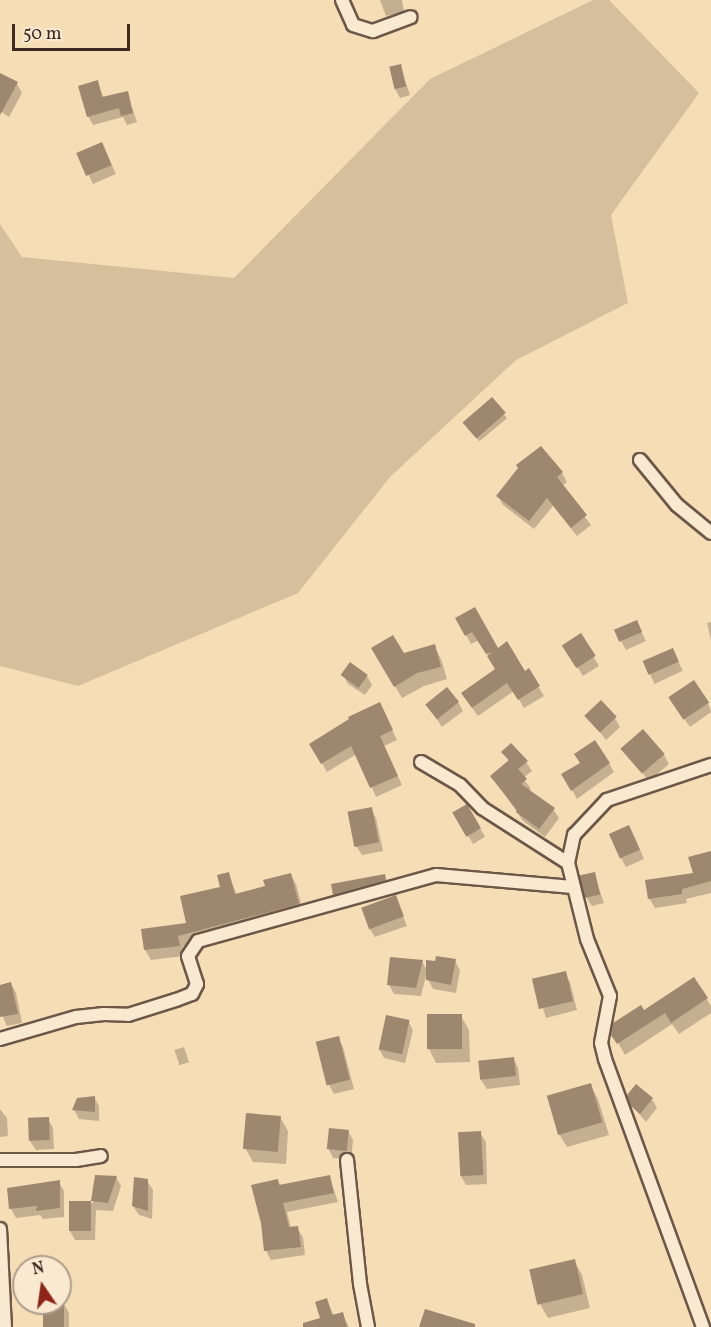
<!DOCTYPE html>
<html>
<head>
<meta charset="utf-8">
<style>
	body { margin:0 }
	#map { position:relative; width:711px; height:1327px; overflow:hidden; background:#f5ddb6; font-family:Vollkorn,serif }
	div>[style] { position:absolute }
	.green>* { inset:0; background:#d6bf9d }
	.shadow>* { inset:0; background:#0003; transform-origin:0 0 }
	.building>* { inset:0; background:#9d876f; transform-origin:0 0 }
	.roads { filter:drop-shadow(2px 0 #6c5748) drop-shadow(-2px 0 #6c5748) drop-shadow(0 2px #6c5748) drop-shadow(0 -2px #6c5748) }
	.street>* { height:12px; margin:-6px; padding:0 6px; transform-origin:6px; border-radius:6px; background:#f8e9d0 }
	span { translate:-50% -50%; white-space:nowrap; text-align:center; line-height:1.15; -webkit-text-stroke:5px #f8e9d0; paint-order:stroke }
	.north { position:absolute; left:12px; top:1255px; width:60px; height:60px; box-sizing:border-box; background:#f8e9d0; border:2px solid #ae9d8b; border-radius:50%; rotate:347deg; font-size:16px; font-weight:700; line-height:24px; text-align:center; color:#3e2a23 }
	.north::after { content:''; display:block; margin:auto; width:21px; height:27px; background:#8f2418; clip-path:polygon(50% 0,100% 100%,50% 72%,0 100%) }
	.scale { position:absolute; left:12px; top:24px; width:118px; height:27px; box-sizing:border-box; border:3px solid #3e2a23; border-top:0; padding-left:8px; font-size:18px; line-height:21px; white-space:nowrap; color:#3e2a23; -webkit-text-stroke:4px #f8e9d0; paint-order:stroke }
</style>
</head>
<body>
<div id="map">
	<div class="green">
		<div style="clip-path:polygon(593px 0,609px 0,699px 93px,611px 215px,628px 303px,516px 360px,390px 477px,298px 593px,78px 686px,0 666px,0 224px,22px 257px,234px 278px,430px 79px)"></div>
	</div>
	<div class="shadow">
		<div style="clip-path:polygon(380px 0,402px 0,404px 12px,386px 16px)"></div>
		<div style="clip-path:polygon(400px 66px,410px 95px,400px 98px,395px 89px)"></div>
		<div style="clip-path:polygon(0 75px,17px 84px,22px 93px,9px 117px,0 111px)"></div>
		<div style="clip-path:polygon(97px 82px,104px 98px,127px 93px,137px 122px,127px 125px,123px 117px,93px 125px,88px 116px)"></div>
		<div style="clip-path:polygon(78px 153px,106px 153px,116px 174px,93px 184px)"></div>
		<div style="left:491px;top:399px;width:25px;height:36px;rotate:50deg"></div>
		<div style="clip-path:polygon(562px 473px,567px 482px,562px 486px,591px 525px,577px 536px,553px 506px,534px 529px,503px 505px,498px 496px)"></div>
		<div style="clip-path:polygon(457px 619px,524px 673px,528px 670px,544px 696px,524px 708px,514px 691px,478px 716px,468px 702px,496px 669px,479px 640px,471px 644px)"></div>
		<div style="clip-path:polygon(636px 621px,646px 641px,626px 650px,621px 641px)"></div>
		<div style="clip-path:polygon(711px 622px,711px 640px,707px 623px)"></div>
		<div style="clip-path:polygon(580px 635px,599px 666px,583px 676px,569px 654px)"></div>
		<div style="clip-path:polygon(434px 646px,441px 659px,447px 679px,424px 686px,402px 698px,373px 649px,403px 654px)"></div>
		<div style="left:673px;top:650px;width:23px;height:31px;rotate:65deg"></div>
		<div style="clip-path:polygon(343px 675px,367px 676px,372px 685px,365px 695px,348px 684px)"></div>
		<div style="clip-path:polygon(458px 702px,463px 711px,442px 727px,427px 705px)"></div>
		<div style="clip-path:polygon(708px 702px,711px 712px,690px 727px,676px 707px)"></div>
		<div style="clip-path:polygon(384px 713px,397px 740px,384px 746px,402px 785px,376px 797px,357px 754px,327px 772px,311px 744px)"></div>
		<div style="clip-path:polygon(586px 715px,615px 718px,620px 727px,606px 740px)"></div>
		<div style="clip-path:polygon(623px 749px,664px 755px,669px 764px,649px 781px)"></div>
		<div style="clip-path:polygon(503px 752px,526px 762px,532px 771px,523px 778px,531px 789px,528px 791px,553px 809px,559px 818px,545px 837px,523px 821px,492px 776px,509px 762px)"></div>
		<div style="clip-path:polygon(609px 763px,614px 772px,577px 799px,563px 774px)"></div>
		<div style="left:466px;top:806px;width:36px;height:14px;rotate:58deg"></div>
		<div style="clip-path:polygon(371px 809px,376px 818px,383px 851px,362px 855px,356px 846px)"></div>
		<div style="clip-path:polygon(634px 836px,644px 859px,626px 867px,621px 858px)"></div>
		<div style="clip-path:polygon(711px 852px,711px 893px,686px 899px,687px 903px,655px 908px,649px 898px,695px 874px)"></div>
		<div style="clip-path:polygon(228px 874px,237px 895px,267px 888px,290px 874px,296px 884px,304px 915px,183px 946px,184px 956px,151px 960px,145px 950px,188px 925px,222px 888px)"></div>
		<div style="clip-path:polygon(594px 874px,604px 903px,592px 906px,586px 897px)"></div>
		<div style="left:384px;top:875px;width:10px;height:53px;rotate:61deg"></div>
		<div style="clip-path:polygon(395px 896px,407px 926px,375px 937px,369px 928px)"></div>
		<div style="clip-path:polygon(422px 961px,427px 971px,455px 961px,460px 970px,456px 993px,433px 989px,426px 976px,421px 996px,394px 994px,389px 985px)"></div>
		<div style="clip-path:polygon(565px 973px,570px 982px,577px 1010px,546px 1018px,534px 981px)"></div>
		<div style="clip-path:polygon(694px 979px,711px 1006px,711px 1013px,679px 1034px,672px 1024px,625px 1055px,613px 1034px)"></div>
		<div style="clip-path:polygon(11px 984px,16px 993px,22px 1023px,7px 1026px,0 1011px,0 986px)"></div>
		<div style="clip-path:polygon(461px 1016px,469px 1030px,470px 1062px,436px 1063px,429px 1049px)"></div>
		<div style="clip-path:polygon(408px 1021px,413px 1030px,405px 1063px,384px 1058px,379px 1049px)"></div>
		<div style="clip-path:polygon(338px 1038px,343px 1047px,354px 1089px,334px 1094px,329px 1085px,318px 1043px)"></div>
		<div style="left:184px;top:1047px;width:16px;height:10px;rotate:72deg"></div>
		<div style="clip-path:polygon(513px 1058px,518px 1067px,520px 1085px,487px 1089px,481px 1080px,479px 1062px)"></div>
		<div style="clip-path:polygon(590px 1085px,598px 1099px,609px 1135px,567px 1147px,559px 1134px)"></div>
		<div style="clip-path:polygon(94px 1097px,99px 1106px,99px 1121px,79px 1119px,74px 1110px)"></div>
		<div style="clip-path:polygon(652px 1099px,657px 1108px,646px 1122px,632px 1106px)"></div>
		<div style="clip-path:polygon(0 1109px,7px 1118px,8px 1136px,0 1137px)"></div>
		<div style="clip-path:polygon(280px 1117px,288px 1131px,286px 1164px,253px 1162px,245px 1148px)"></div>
		<div style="clip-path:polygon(48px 1119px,53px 1128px,54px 1149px,36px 1150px,30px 1141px,29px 1120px)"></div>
		<div style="clip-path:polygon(348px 1131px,353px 1140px,351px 1160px,333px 1158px,328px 1148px)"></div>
		<div style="clip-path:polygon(480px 1133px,486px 1142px,487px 1184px,466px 1185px,461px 1176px)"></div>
		<div style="clip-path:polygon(96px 1176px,116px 1177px,121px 1186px,113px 1211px,96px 1210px,95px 1240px,75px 1240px,70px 1231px,70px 1203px,93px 1203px)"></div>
		<div style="clip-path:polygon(329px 1176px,338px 1202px,287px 1212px,291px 1228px,297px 1228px,303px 1237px,305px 1255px,271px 1260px,266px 1251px,277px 1180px,281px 1186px)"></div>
		<div style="clip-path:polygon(147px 1181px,153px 1190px,152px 1219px,139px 1215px,133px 1206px)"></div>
		<div style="clip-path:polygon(59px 1182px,64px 1191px,64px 1217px,43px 1219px,40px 1215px,16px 1218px,11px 1209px,8px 1189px)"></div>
		<div style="clip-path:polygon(574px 1261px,582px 1275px,590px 1308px,548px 1318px,540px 1304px)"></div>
		<div style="clip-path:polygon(327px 1300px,334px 1316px,342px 1314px,349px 1327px,322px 1327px)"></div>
		<div style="clip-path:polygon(64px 1304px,69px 1313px,69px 1327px,43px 1327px)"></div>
	</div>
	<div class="building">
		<div style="left:401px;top:64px;width:23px;height:12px;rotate:77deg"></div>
		<div style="clip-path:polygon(0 73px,18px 82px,0 115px)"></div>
		<div style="clip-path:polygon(98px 80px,102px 97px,128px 91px,133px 113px,121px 116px,119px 108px,87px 117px,78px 86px)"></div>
		<div style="left:102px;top:142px;width:25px;height:28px;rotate:67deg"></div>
		<div style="left:492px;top:397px;width:21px;height:39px;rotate:49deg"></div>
		<div style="clip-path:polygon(541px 446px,563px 472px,557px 477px,587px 515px,571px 528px,547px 498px,529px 521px,496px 496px,518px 468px,516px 465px)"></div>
		<div style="clip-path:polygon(475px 607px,498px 648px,507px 641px,525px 671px,529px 668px,540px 686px,518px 700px,507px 683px,472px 708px,461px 693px,495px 669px,487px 656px,493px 652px,486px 654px,472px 632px,465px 636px,455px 618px)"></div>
		<div style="left:637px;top:620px;width:13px;height:25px;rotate:67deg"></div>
		<div style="left:581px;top:633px;width:27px;height:23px;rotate:57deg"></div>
		<div style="clip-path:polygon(393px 635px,404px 653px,435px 644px,441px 667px,417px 673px,394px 687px,371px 648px)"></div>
		<div style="left:673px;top:648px;width:15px;height:33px;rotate:67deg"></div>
		<div style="left:350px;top:662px;width:22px;height:16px;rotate:36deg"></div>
		<div style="left:694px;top:680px;width:27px;height:31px;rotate:56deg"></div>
		<div style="left:447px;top:687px;width:19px;height:28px;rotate:51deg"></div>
		<div style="left:601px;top:700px;width:23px;height:23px;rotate:47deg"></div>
		<div style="clip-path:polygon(380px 702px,393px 730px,380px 736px,398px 776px,370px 788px,351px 746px,321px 764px,309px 744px,349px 719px,348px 717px)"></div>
		<div style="left:643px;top:729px;width:33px;height:30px;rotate:49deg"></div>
		<div style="clip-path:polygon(595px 740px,610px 763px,571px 791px,561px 774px,580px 763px,574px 754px)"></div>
		<div style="clip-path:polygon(511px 743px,528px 761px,518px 769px,527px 779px,521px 784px,555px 808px,539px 829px,516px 812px,517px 810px,490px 776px,509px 760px,501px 752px)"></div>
		<div style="left:467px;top:804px;width:28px;height:17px;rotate:60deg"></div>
		<div style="left:372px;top:807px;width:36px;height:25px;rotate:79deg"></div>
		<div style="left:629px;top:825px;width:27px;height:22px;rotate:66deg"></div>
		<div style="clip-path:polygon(711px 851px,711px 881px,682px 889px,682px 894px,648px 899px,645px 880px,693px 873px,688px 857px)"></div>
		<div style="clip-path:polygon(229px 872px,235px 894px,265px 886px,263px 880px,291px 873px,299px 904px,178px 936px,180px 946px,144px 950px,141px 929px,186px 923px,180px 896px,220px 887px,217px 875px)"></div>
		<div style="left:595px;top:872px;width:23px;height:16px;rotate:77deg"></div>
		<div style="clip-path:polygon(385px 874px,386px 880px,333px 895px,331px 884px)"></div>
		<div style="left:396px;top:895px;width:23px;height:37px;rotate:70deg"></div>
		<div style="clip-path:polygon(436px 956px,456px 959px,451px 985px,426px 980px,426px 960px,435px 961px)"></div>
		<div style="clip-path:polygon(390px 957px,423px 960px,416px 988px,387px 985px)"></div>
		<div style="left:566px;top:971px;width:31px;height:35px;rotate:77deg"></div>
		<div style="clip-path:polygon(694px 977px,708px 998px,671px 1023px,665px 1013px,617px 1044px,611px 1035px,613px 1023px,641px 1005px,644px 1010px)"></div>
		<div style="clip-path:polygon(11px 982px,18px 1014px,0 1017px,0 985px)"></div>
		<div style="left:462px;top:1014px;width:35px;height:35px;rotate:90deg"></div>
		<div style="left:386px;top:1015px;width:24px;height:35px;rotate:12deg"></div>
		<div style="left:339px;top:1036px;width:45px;height:24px;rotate:76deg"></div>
		<div style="left:514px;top:1057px;width:19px;height:36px;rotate:84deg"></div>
		<div style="left:591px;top:1083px;width:41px;height:46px;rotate:74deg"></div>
		<div style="clip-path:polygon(636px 1084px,653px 1098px,640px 1114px,631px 1106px,627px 1095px)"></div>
		<div style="clip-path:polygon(95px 1096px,95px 1112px,72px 1110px,77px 1098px)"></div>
		<div style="left:246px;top:1113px;width:35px;height:36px;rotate:5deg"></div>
		<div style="left:49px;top:1117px;width:23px;height:21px;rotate:88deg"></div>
		<div style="left:329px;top:1128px;width:20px;height:21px;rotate:6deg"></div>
		<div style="left:481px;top:1131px;width:44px;height:23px;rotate:87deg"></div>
		<div style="clip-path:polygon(95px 1175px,117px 1176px,108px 1203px,91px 1201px)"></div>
		<div style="clip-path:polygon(330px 1175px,334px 1193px,283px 1203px,289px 1227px,298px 1226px,301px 1247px,264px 1251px,261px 1223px,251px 1185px,278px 1179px,279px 1185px)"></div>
		<div style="clip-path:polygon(134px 1177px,148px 1179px,148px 1211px,132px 1206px)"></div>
		<div style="clip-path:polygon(60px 1180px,60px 1208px,36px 1211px,37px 1206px,9px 1209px,7px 1188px)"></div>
		<div style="left:69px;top:1201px;width:22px;height:30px"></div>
		<div style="left:575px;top:1259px;width:36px;height:47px;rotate:77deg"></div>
		<div style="clip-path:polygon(327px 1298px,332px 1315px,343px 1312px,347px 1327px,303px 1327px,303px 1323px,320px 1318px,315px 1302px)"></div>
		<div style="left:43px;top:1303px;width:21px;height:24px"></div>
		<div style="clip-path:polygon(425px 1309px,475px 1324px,475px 1327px,419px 1327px)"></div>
	</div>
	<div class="roads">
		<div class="street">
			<div style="left:342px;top:0;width:27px;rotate:66deg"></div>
			<div style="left:353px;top:25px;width:21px;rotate:17deg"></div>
			<div style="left:373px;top:31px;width:40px;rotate:-20.2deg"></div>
			<div style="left:640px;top:460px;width:58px;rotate:50.6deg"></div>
			<div style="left:677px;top:505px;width:44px;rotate:39.5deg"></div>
			<div style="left:421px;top:762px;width:45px;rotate:30.5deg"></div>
			<div style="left:460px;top:785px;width:32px;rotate:46deg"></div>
			<div style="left:482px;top:808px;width:102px;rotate:32.6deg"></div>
			<div style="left:0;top:1039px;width:79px;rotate:-16.1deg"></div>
			<div style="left:76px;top:1017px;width:28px;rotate:-6deg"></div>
			<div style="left:104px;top:1014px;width:24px;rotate:2deg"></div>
			<div style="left:128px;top:1015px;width:50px;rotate:-17.4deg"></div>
			<div style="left:176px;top:1000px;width:17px;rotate:-21deg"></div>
			<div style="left:192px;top:994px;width:11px;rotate:-63deg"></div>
			<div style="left:197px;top:984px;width:29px;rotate:-108deg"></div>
			<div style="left:188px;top:956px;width:18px;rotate:-56deg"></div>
			<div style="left:198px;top:941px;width:247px;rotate:-15.5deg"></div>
			<div style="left:436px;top:875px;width:137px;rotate:5deg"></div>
			<div style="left:0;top:1160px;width:76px"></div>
			<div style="left:76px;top:1160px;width:25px;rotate:-9deg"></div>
			<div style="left:347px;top:1160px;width:125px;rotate:84deg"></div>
			<div style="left:360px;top:1284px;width:44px;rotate:79.5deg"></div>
			<div style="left:0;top:1229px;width:98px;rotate:87.1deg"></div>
			<div style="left:703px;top:1327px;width:285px;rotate:-110.1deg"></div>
			<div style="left:605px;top:1059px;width:16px;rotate:-104deg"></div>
			<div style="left:601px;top:1043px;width:48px;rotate:-79.2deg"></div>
			<div style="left:610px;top:996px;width:61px;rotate:-112deg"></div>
			<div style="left:587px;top:939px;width:78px;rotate:-104deg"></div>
			<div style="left:568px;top:863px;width:29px;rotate:-78deg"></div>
			<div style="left:574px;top:835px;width:48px;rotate:-46.7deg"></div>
			<div style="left:607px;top:800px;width:110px;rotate:-18.6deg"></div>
		</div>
	</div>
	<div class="north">N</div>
	<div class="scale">50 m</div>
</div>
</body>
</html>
